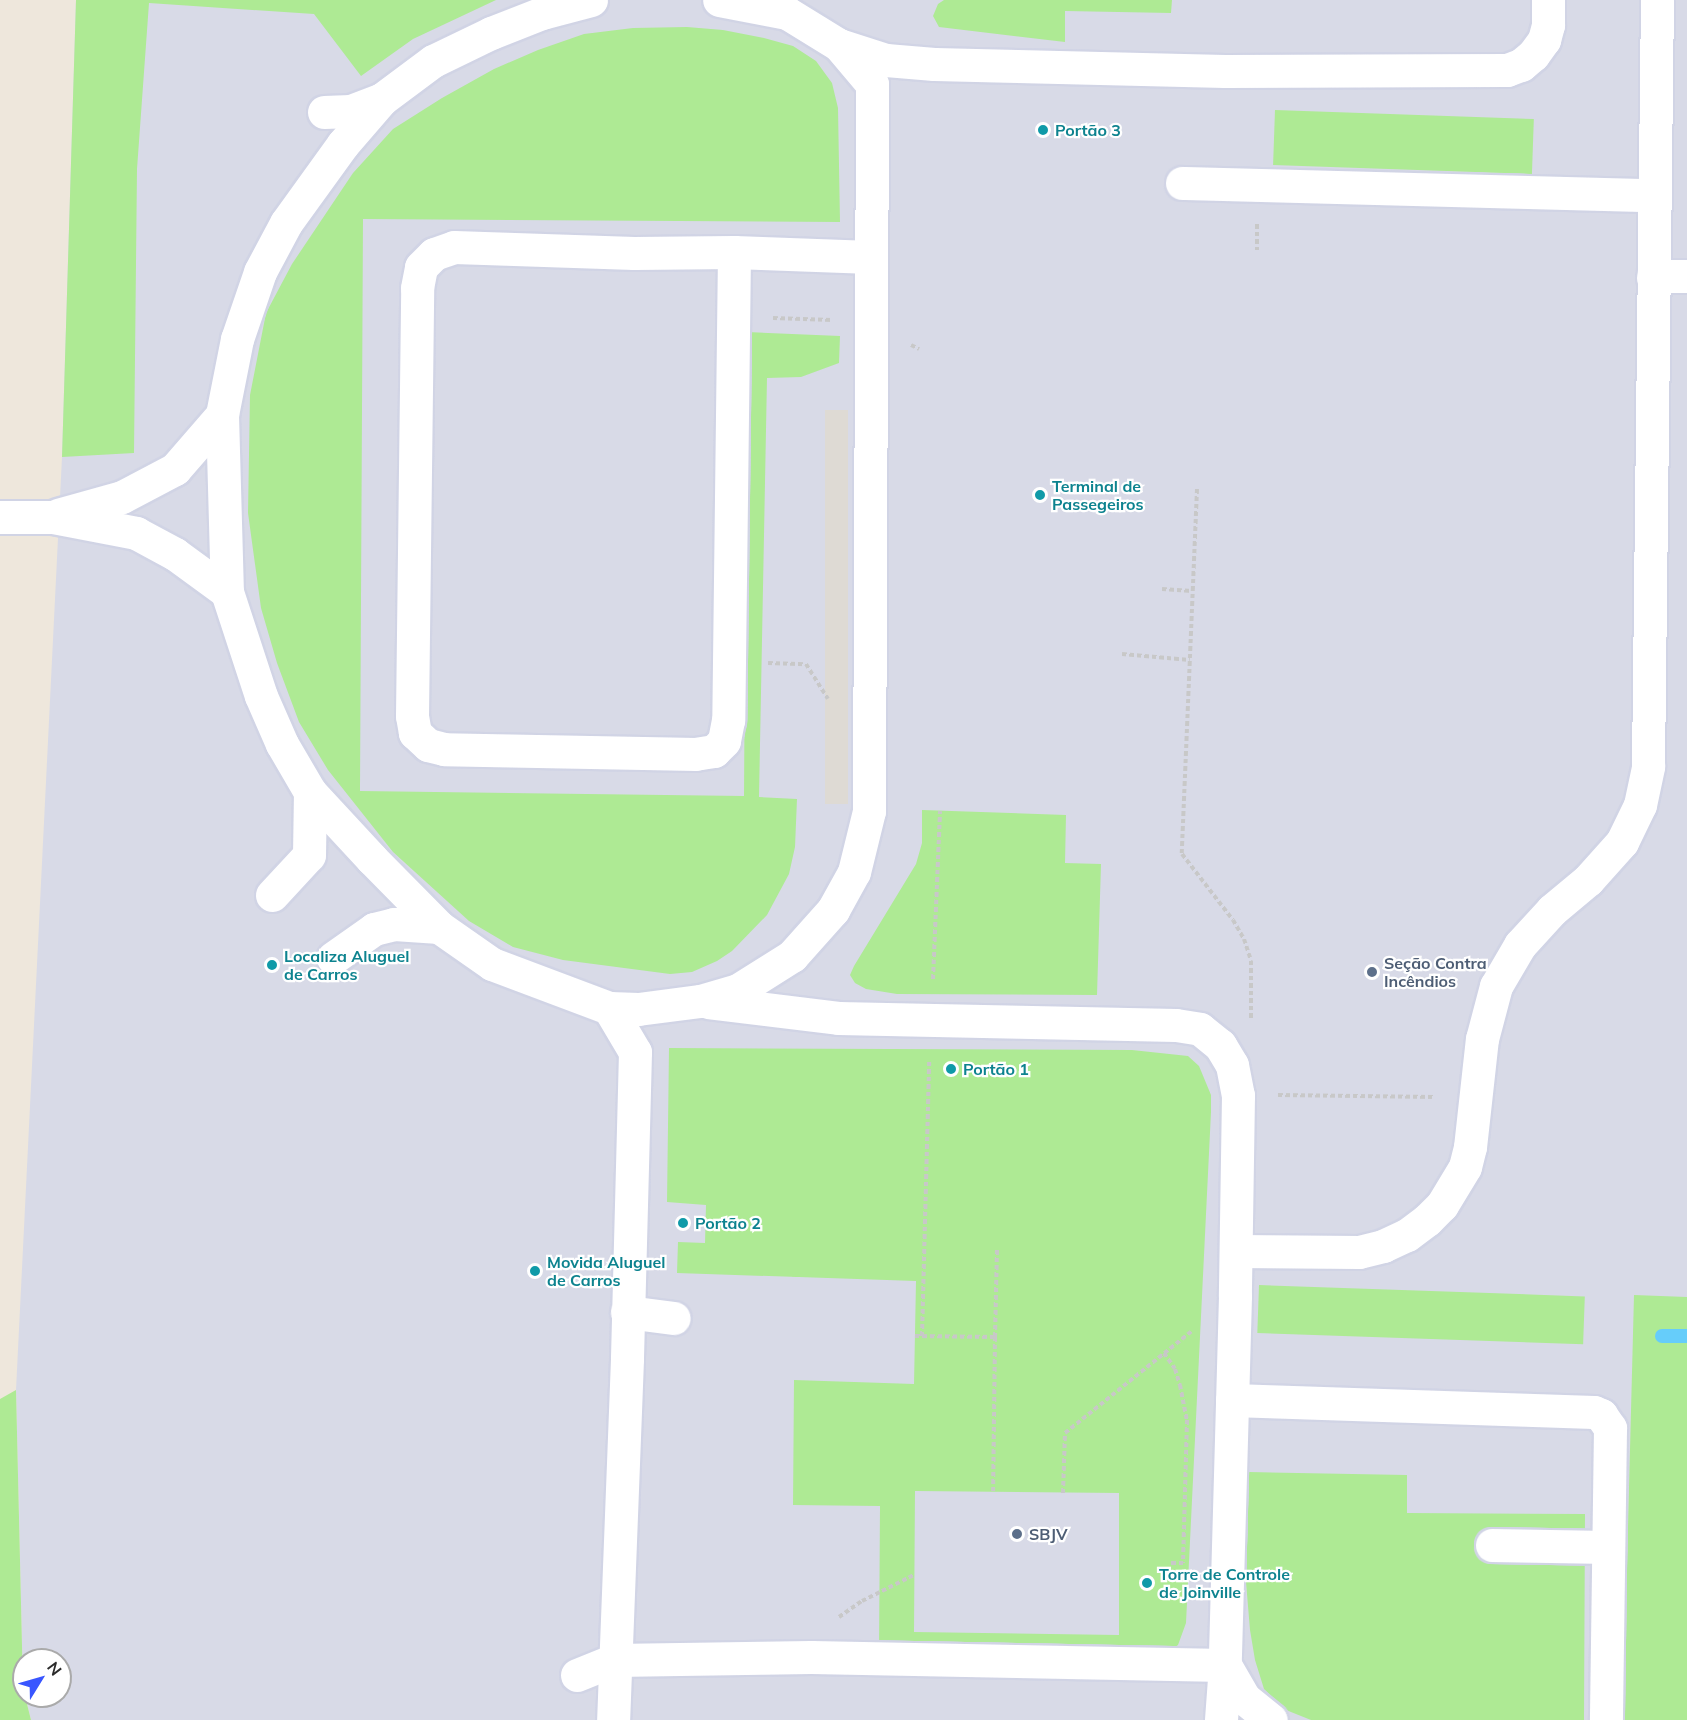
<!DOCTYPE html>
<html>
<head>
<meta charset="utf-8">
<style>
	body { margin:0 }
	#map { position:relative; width:1687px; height:1720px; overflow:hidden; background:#eee7dc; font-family:Mulish,sans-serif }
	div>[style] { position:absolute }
	.airport>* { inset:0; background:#d8dae7 }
	.green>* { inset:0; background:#aeea94; transform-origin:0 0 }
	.plaza>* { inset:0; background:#dedad4; transform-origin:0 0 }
	.stream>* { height:14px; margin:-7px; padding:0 7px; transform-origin:7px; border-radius:7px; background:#66cdfa }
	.path>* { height:4px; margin-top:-2px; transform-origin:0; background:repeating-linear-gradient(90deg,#c8c8c8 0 4.5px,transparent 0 7.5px) }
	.roads { filter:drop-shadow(2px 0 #d1d4e5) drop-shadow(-2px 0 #d1d4e5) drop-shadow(0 2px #d1d4e5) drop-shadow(0 -2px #d1d4e5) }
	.minor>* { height:33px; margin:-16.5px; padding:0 16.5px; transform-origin:16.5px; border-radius:16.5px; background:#fff }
	.dots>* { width:16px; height:16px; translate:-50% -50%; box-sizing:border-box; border:3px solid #fff; border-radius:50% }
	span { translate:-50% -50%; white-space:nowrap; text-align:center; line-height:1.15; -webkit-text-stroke:4.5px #fff; paint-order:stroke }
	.culture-label { font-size:16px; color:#0d838f; font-weight:700 }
	.left { translate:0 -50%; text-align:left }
	.service-label { font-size:16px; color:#4e5e75; font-weight:700 }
	.north { position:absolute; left:12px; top:1648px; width:60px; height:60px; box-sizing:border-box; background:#fff; border:2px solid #aaa; border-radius:50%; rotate:53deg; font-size:16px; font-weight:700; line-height:24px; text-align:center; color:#2b2b2b }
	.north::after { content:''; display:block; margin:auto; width:21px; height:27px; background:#3956ff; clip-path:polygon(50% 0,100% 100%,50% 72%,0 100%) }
</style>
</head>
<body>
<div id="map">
	<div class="airport">
		<div style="clip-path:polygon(76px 0,1687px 0,1687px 1720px,31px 1720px,25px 1696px,60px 1696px,60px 1660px,24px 1660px,24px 1692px,23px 1688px,16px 1390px,62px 457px)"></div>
	</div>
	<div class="green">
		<div style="clip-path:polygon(76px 0,496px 0,413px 39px,361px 76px,314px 14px,149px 3px,137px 169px,134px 453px,62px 457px)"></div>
		<div style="clip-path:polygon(944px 0,1172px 0,1171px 13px,1065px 11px,1065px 42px,939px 27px,933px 16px,938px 4px)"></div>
		<div style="clip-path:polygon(687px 27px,723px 30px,764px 38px,793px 46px,816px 61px,832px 83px,838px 108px,840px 222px,363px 219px,360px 791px,744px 796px,747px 332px,840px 336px,839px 363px,801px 377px,767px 378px,759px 797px,797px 799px,795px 847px,789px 874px,767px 915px,732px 951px,717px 961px,692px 972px,670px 974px,563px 960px,513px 947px,469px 921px,393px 852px,328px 770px,299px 722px,277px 663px,261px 608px,248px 513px,250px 395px,266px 313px,292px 264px,353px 173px,393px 129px,442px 98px,494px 69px,538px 50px,584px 34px,633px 28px)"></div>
		<div style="left:1275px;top:110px;width:259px;height:55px;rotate:2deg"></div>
		<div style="clip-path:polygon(922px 810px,1066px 815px,1065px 863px,1101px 864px,1097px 995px,897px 994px,866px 989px,855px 983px,850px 975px,854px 966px,916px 864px,922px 843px)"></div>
		<div style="clip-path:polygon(evenodd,669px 1048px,1132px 1050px,1188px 1056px,1199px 1066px,1211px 1095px,1211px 1112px,1186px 1623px,1178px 1645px,1168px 1652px,879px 1653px,880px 1506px,793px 1505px,794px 1380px,914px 1384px,916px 1281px,677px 1273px,678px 1242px,705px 1243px,706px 1205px,667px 1202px,669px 1048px,915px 1491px,1119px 1493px,1119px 1635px,914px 1632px,915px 1491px)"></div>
		<div style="left:1259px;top:1285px;width:326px;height:48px;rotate:2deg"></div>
		<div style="clip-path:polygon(1634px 1295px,1687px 1297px,1687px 1720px,1623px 1720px)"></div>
		<div style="clip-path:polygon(16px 1390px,23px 1688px,31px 1720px,0 1720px,0 1399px)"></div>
		<div style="clip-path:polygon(1249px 1472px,1407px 1475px,1407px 1513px,1585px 1514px,1584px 1720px,1311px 1720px,1286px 1710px,1264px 1689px,1255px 1660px,1250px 1630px,1246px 1582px)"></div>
	</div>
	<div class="plaza">
		<div style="left:848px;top:410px;width:394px;height:23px;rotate:90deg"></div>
	</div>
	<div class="stream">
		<div style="left:1662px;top:1336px;width:25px"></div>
	</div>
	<div class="path">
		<div style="left:1257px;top:224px;width:26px;rotate:90deg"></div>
		<div style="left:773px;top:318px;width:59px;rotate:1.9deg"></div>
		<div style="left:911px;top:345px;width:9px;rotate:27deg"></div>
		<div style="left:1197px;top:489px;width:365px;rotate:92.4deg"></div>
		<div style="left:1182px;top:854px;width:83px;rotate:52.3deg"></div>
		<div style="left:1233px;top:920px;width:22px;rotate:60deg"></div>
		<div style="left:1244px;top:939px;width:23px;rotate:72deg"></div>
		<div style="left:1251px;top:961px;width:57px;rotate:90deg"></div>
		<div style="left:1162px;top:589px;width:30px;rotate:4deg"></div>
		<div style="left:1122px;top:654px;width:68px;rotate:5deg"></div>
		<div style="left:768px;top:663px;width:38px;rotate:2deg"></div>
		<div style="left:806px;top:664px;width:41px;rotate:57.8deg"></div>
		<div style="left:933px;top:979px;width:168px;rotate:-87.6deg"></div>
		<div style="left:1278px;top:1095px;width:157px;rotate:0.7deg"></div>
		<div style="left:915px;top:1336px;width:80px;rotate:0.7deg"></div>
		<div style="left:995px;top:1337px;width:154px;rotate:90.7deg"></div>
		<div style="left:922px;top:1336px;width:275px;rotate:-88.5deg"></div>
		<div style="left:995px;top:1337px;width:88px;rotate:-88.7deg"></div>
		<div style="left:1164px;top:1353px;width:19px;rotate:55deg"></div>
		<div style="left:1175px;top:1369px;width:17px;rotate:73deg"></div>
		<div style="left:1180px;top:1385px;width:36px;rotate:79deg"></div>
		<div style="left:1187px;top:1420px;width:143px;rotate:91.6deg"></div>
		<div style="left:1183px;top:1563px;width:13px;rotate:180deg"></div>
		<div style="left:1063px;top:1493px;width:60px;rotate:-88.1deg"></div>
		<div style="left:1065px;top:1433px;width:164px;rotate:-38.8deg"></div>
		<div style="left:839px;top:1617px;width:28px;rotate:-35deg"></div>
		<div style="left:862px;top:1601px;width:58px;rotate:-26.6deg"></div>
	</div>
	<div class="roads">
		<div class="minor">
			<div style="left:591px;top:0;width:51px;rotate:165.1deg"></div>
			<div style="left:542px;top:13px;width:55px;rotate:158.6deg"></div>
			<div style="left:491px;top:33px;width:64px;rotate:154.2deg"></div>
			<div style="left:433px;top:61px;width:64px;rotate:143.3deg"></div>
			<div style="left:382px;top:99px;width:60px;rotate:130.9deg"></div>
			<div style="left:343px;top:144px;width:97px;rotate:125.8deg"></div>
			<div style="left:286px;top:223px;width:55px;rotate:118deg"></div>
			<div style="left:260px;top:272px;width:71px;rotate:108.9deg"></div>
			<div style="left:237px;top:339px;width:77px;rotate:101.2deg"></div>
			<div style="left:222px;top:415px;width:177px;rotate:88.4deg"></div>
			<div style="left:227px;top:592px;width:109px;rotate:71.9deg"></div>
			<div style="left:261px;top:696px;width:52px;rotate:66.4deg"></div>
			<div style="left:282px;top:744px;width:56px;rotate:59.7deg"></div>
			<div style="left:310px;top:792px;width:91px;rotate:47.2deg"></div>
			<div style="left:372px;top:859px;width:95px;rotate:45.4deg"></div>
			<div style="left:439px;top:927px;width:65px;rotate:34.9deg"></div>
			<div style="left:492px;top:964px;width:125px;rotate:20.6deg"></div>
			<div style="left:609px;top:1008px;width:29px;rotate:2deg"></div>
			<div style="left:638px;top:1009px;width:63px;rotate:-7.4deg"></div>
			<div style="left:700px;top:1001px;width:40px;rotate:-16deg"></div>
			<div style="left:738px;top:990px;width:64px;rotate:-32.2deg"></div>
			<div style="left:792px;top:956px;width:62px;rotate:-48.3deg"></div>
			<div style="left:833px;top:910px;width:43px;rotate:-61.1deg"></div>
			<div style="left:854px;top:872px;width:63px;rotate:-76.2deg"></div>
			<div style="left:869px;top:811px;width:727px;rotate:-89.76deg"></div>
			<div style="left:872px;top:84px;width:51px;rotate:-130.2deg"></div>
			<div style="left:839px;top:45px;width:61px;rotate:-148.4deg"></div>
			<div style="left:787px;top:13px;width:69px;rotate:-169.2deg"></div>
			<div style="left:839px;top:45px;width:49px;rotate:17.7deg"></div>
			<div style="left:886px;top:60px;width:48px;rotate:4.8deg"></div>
			<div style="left:934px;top:64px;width:291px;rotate:1.4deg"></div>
			<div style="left:1225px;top:71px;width:282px;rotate:-0.2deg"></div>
			<div style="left:1507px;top:70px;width:15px;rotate:-20deg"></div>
			<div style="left:1521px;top:65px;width:16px;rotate:-40deg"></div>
			<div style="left:1533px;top:55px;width:19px;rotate:-54deg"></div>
			<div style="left:1544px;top:40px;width:16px;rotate:-75deg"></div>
			<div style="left:1548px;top:25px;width:25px;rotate:-90deg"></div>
			<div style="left:324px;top:112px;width:27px;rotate:-2deg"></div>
			<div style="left:351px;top:111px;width:33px;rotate:-21deg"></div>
			<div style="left:1182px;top:183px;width:472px;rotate:1.5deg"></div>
			<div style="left:734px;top:252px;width:468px;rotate:90.7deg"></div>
			<div style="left:728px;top:720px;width:21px;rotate:101deg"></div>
			<div style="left:724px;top:741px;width:14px;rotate:135deg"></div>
			<div style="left:714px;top:751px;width:18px;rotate:171deg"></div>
			<div style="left:696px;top:754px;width:252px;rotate:-178.9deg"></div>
			<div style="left:444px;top:749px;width:16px;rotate:-166deg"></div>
			<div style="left:428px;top:745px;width:18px;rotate:-137deg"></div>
			<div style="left:415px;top:733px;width:17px;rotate:-100deg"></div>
			<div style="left:412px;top:716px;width:428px;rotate:-89.3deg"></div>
			<div style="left:417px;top:288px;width:21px;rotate:-79deg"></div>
			<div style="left:421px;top:267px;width:18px;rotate:-45deg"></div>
			<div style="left:434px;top:254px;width:21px;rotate:-19deg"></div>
			<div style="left:454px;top:247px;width:180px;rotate:1.9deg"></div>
			<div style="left:634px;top:253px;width:100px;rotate:-0.6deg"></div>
			<div style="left:734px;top:252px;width:137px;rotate:2.1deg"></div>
			<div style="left:1653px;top:277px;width:34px;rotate:-2deg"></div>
			<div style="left:58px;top:515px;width:66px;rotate:-15.7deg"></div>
			<div style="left:122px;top:497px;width:60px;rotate:-27.8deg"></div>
			<div style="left:175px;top:469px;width:72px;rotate:-49deg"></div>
			<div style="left:0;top:517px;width:53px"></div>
			<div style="left:53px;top:517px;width:85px;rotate:10.9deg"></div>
			<div style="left:136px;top:533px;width:44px;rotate:28.3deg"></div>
			<div style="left:175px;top:554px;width:64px;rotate:36.2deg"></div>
			<div style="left:272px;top:895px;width:54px;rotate:-47.2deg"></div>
			<div style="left:309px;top:855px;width:63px;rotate:-89.1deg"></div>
			<div style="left:333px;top:958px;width:50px;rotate:-35.3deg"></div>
			<div style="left:374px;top:929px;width:21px;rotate:-14deg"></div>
			<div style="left:394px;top:924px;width:45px;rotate:3.8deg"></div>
			<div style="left:708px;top:1002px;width:131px;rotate:7deg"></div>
			<div style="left:838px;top:1018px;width:338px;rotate:1.2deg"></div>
			<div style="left:1176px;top:1025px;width:24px;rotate:9deg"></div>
			<div style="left:1200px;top:1029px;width:26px;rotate:39deg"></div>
			<div style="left:1220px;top:1045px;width:23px;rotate:59deg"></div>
			<div style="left:1232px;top:1065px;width:31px;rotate:79deg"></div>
			<div style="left:1238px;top:1095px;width:201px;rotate:90.9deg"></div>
			<div style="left:1235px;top:1296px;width:369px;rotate:91.6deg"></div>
			<div style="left:1225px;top:1665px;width:55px;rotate:94.2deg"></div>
			<div style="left:609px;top:1008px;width:51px;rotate:59.4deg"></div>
			<div style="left:635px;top:1052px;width:307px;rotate:91.5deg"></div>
			<div style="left:627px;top:1359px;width:361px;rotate:92.2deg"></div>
			<div style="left:1236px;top:1251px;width:123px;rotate:0.5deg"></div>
			<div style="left:1359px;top:1252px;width:25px;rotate:-14deg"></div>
			<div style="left:1383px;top:1246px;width:26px;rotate:-25deg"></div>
			<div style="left:1407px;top:1235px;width:25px;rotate:-37deg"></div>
			<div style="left:1427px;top:1220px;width:21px;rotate:-45deg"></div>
			<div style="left:1442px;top:1205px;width:44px;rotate:-58.8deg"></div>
			<div style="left:1465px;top:1167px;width:21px;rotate:-76deg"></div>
			<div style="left:1470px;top:1147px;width:109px;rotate:-83.7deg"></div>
			<div style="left:1482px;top:1039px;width:55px;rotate:-75.2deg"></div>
			<div style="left:1496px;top:986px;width:48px;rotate:-59.7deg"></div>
			<div style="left:1520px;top:945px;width:47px;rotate:-47.6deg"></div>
			<div style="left:1552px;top:910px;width:47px;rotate:-39.8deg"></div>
			<div style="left:1588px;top:880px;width:51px;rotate:-48.2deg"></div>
			<div style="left:1622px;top:842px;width:41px;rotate:-64.1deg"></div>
			<div style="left:1640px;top:805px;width:40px;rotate:-78deg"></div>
			<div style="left:1648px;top:766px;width:766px;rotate:-89.33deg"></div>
			<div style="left:627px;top:1312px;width:47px;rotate:7.3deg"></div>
			<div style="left:1232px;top:1400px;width:362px;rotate:1.9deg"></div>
			<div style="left:1594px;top:1412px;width:8px;rotate:23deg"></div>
			<div style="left:1601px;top:1415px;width:16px;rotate:55deg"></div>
			<div style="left:1610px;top:1428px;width:292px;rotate:90.8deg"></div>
			<div style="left:1492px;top:1545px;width:115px;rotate:1deg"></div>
			<div style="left:1225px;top:1665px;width:39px;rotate:60deg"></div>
			<div style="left:1245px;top:1699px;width:33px;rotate:39deg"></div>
			<div style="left:577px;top:1675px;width:40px;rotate:-22deg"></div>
			<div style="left:614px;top:1660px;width:197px;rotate:-0.9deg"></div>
			<div style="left:811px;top:1657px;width:414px;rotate:1.1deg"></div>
		</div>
	</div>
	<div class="dots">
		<div style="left:1043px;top:130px;background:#0f9aa8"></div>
		<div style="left:1040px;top:495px;background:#0f9aa8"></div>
		<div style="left:272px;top:965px;background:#0f9aa8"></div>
		<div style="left:1372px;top:972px;background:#5c6f8a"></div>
		<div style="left:951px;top:1069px;background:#0f9aa8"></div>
		<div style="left:683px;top:1223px;background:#0f9aa8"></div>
		<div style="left:535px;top:1271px;background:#0f9aa8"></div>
		<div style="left:1017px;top:1534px;background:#5c6f8a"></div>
		<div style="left:1147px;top:1583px;background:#0f9aa8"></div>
	</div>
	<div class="culture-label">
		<span class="left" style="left:1055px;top:130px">Portão 3</span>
		<span class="left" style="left:1052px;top:495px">Terminal de<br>Passegeiros</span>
		<span class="left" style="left:284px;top:965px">Localiza Aluguel<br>de Carros</span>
		<span class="left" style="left:963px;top:1069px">Portão 1</span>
		<span class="left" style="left:695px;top:1223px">Portão 2</span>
		<span class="left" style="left:547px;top:1271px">Movida Aluguel<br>de Carros</span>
		<span class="left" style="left:1159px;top:1583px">Torre de Controle<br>de Joinville</span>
	</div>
	<div class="service-label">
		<span class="left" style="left:1384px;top:972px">Seção Contra<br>Incêndios</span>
		<span class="left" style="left:1029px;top:1534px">SBJV</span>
	</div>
	<div class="north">N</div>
</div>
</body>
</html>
